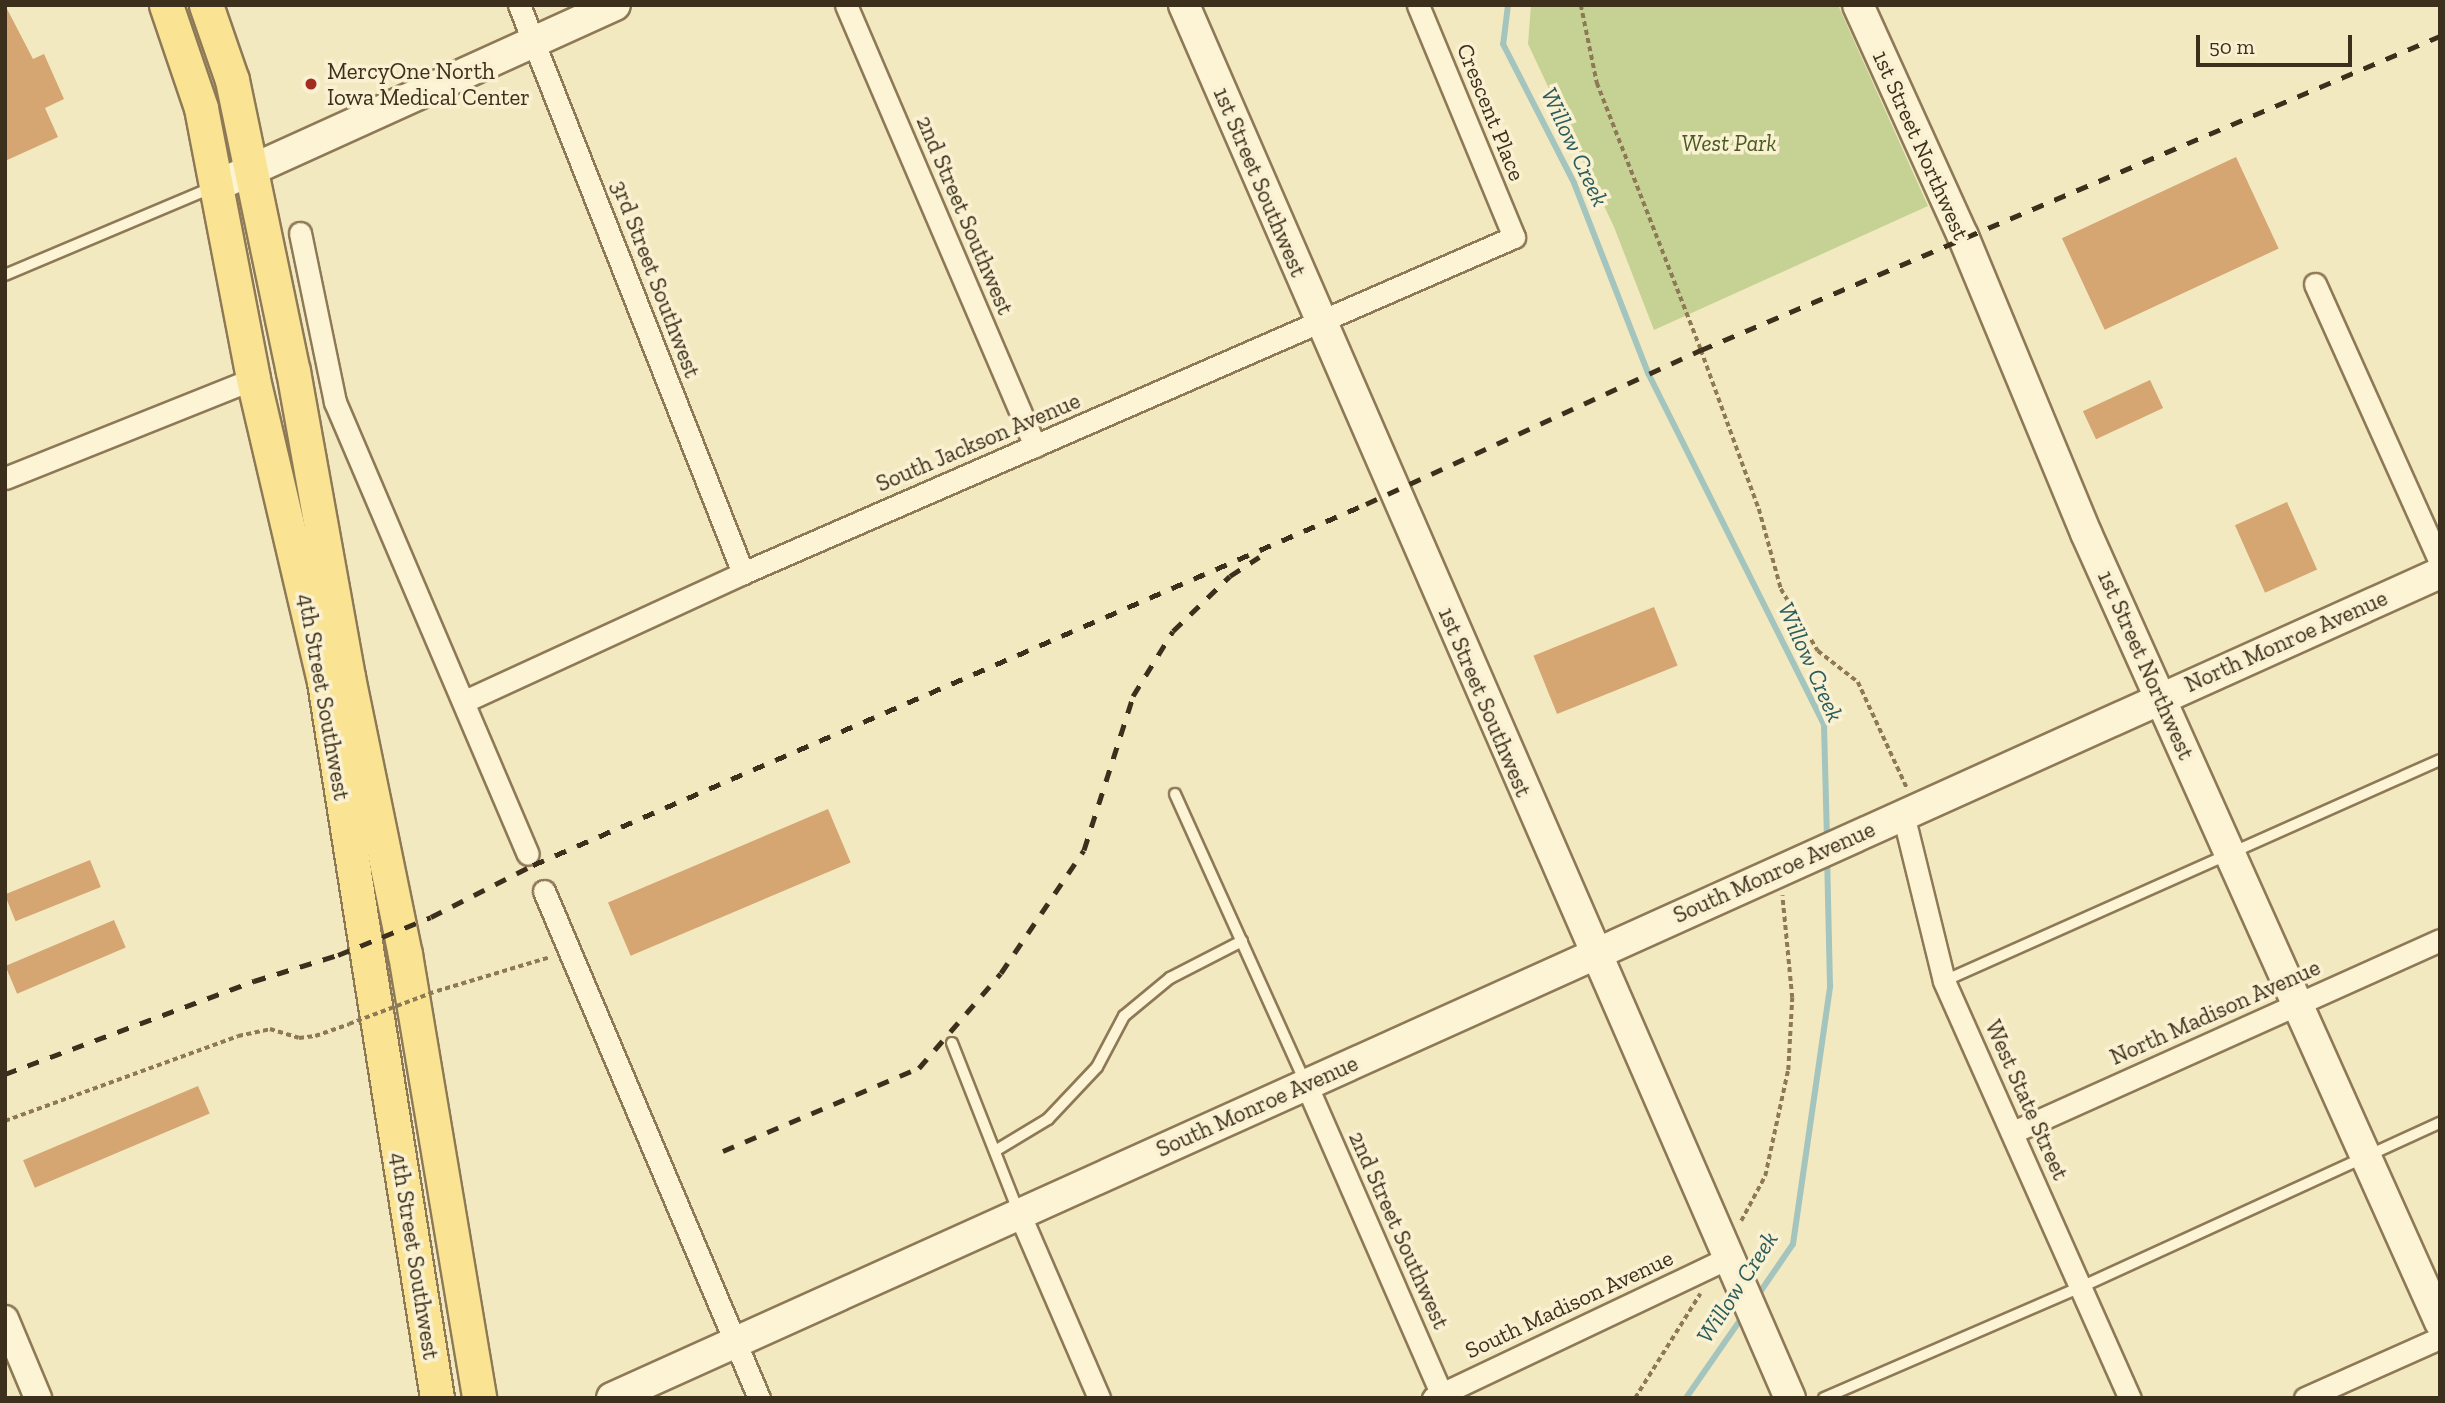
<!DOCTYPE html>
<html>
<head>
<meta charset="utf-8">
<style>
	body { margin:0 }
	#map { position:relative; width:2445px; height:1403px; overflow:hidden; background:#f3e9c1; font-family:"Zilla Slab",serif }
	div>[style] { position:absolute }
	.green>* { inset:0; background:#c5d293 }
	.stream>* { height:6px; margin:-3px; padding:0 3px; transform-origin:3px; border-radius:3px; background:#a4c4be }
	.building>* { inset:0; background:#d5a572; transform-origin:0 0 }
	.path>* { height:3.5px; margin-top:-1.75px; transform-origin:0; background:repeating-linear-gradient(90deg,#8e7956 0 5px,transparent 0 8.5px) }
	.roads { filter:drop-shadow(2px 0 #8e7956) drop-shadow(-2px 0 #8e7956) drop-shadow(0 2px #8e7956) drop-shadow(0 -2px #8e7956) }
	.service>* { height:10px; margin:-5px; padding:0 5px; transform-origin:5px; border-radius:5px; background:#fcf4d5 }
	.minor>* { height:21px; margin:-10.5px; padding:0 10.5px; transform-origin:10.5px; border-radius:10.5px; background:#fcf4d5 }
	.tertiary>* { height:26px; margin:-13px; padding:0 13px; transform-origin:13px; border-radius:13px; background:#fcf4d5 }
	.secondary>* { height:30px; margin:-15px; padding:0 15px; transform-origin:15px; border-radius:15px; background:#fcf4d5 }
	.primary>* { height:33px; margin:-16.5px; padding:0 16.5px; transform-origin:16.5px; border-radius:16.5px; background:#fae494 }
	.rail>* { height:5px; margin-top:-2.5px; transform-origin:0; background:repeating-linear-gradient(90deg,#3c2f1c 0 12px,transparent 0 24px) }
	.path-bridge>* { height:3.5px; margin-top:-1.75px; transform-origin:0; background:repeating-linear-gradient(90deg,#8e7956 0 5px,transparent 0 8.5px) }
	.dots>* { width:19px; height:19px; translate:-50% -50%; box-sizing:border-box; border:4px solid #f9f1d1; border-radius:50% }
	span { translate:-50% -50%; white-space:nowrap; text-align:center; line-height:1.15; -webkit-text-stroke:7px #f9f1d1; paint-order:stroke }
	.poi-label { font-size:23px; color:#3c2f1c }
	.left { translate:0 -50%; text-align:left }
	.street-label { font-size:23px; color:#3c2f1c }
	.park-label { font-size:23px; color:#475b20; font-style:italic }
	.water-label { font-size:24px; color:#2a5c5e; font-style:italic }
	.frame { position:absolute; inset:0; border:7px solid #3c2f1c; pointer-events:none }
	.scale { position:absolute; left:2196px; top:35px; width:156px; height:32px; box-sizing:border-box; border:4px solid #3c2f1c; border-top:0; padding-left:9px; font-size:21px; line-height:24px; white-space:nowrap; color:#3c2f1c; -webkit-text-stroke:5px #f9f1d1; paint-order:stroke }
</style>
</head>
<body>
<div id="map">
	<div class="green">
		<div style="clip-path:polygon(1531px 5px,1838px 5px,1928px 206px,1654px 330px,1614px 227px,1528px 44px)"></div>
	</div>
	<div class="stream">
		<div style="left:1508px;top:5px;width:39px;rotate:97deg"></div>
		<div style="left:1503px;top:44px;width:156px;rotate:62.9deg"></div>
		<div style="left:1574px;top:183px;width:204px;rotate:68.7deg"></div>
		<div style="left:1648px;top:373px;width:394px;rotate:63.4deg"></div>
		<div style="left:1824px;top:725px;width:115px;rotate:88.5deg"></div>
		<div style="left:1756px;top:1298px;width:65px;rotate:-55.6deg"></div>
		<div style="left:1793px;top:1244px;width:261px;rotate:-81.8deg"></div>
		<div style="left:1830px;top:986px;width:128px;rotate:-91.3deg"></div>
		<div style="left:1686px;top:1398px;width:100px;rotate:-55.2deg"></div>
	</div>
	<div class="building">
		<div style="clip-path:polygon(5px 5px,33px 59px,44px 54px,64px 99px,45px 108px,58px 137px,5px 161px)"></div>
		<div style="left:2236px;top:157px;width:101px;height:192px;rotate:65deg"></div>
		<div style="left:2150px;top:380px;width:31px;height:74px;rotate:65deg"></div>
		<div style="left:2287px;top:502px;width:74px;height:57px;rotate:66deg"></div>
		<div style="left:1654px;top:607px;width:63px;height:130px;rotate:68deg"></div>
		<div style="left:828px;top:809px;width:58px;height:239px;rotate:67deg"></div>
		<div style="left:90px;top:860px;width:29px;height:92px;rotate:68deg"></div>
		<div style="left:114px;top:920px;width:30px;height:118px;rotate:67deg"></div>
		<div style="left:198px;top:1086px;width:30px;height:190px;rotate:67deg"></div>
	</div>
	<div class="path">
		<div style="left:1581px;top:5px;width:80px;rotate:78.4deg"></div>
		<div style="left:1597px;top:83px;width:287px;rotate:68.7deg"></div>
		<div style="left:1701px;top:350px;width:169px;rotate:70deg"></div>
		<div style="left:1759px;top:509px;width:83px;rotate:74.6deg"></div>
		<div style="left:1781px;top:589px;width:72px;rotate:59.2deg"></div>
		<div style="left:1818px;top:651px;width:51px;rotate:37.8deg"></div>
		<div style="left:1858px;top:682px;width:117px;rotate:65.2deg"></div>
		<div style="left:437px;top:991px;width:118px;rotate:-16.7deg"></div>
		<div style="left:5px;top:1121px;width:248px;rotate:-20deg"></div>
		<div style="left:238px;top:1036px;width:33px;rotate:-12deg"></div>
		<div style="left:270px;top:1029px;width:30px;rotate:17deg"></div>
		<div style="left:299px;top:1038px;width:16px;rotate:-7deg"></div>
		<div style="left:315px;top:1036px;width:36px;rotate:-19deg"></div>
		<div style="left:1741px;top:1221px;width:51px;rotate:-61.9deg"></div>
		<div style="left:1765px;top:1176px;width:108px;rotate:-77.8deg"></div>
		<div style="left:1788px;top:1070px;width:72px;rotate:-86.8deg"></div>
		<div style="left:1792px;top:998px;width:103px;rotate:-95.5deg"></div>
		<div style="left:1635px;top:1398px;width:123px;rotate:-58deg"></div>
	</div>
	<div class="roads">
		<div class="service">
			<div style="left:5px;top:275px;width:226px;rotate:-22.9deg"></div>
			<div style="left:1175px;top:794px;width:316px;rotate:65.7deg"></div>
			<div style="left:1944px;top:981px;width:543px;rotate:-24.02deg"></div>
			<div style="left:952px;top:1043px;width:183px;rotate:68.5deg"></div>
			<div style="left:995px;top:1151px;width:62px;rotate:-31.1deg"></div>
			<div style="left:1048px;top:1119px;width:71px;rotate:-46.7deg"></div>
			<div style="left:1097px;top:1067px;width:58px;rotate:-62.1deg"></div>
			<div style="left:1124px;top:1016px;width:60px;rotate:-39.6deg"></div>
			<div style="left:1170px;top:978px;width:81px;rotate:-27.2deg"></div>
			<div style="left:1824px;top:1398px;width:280px;rotate:-23.4deg"></div>
			<div style="left:2081px;top:1287px;width:395px;rotate:-24.6deg"></div>
		</div>
		<div class="minor">
			<div style="left:519px;top:5px;width:611px;rotate:68.48deg"></div>
			<div style="left:846px;top:5px;width:480px;rotate:66.8deg"></div>
			<div style="left:300px;top:233px;width:173px;rotate:78.3deg"></div>
			<div style="left:335px;top:402px;width:491px;rotate:66.9deg"></div>
			<div style="left:2315px;top:284px;width:305px;rotate:65.8deg"></div>
			<div style="left:5px;top:478px;width:267px;rotate:-21.8deg"></div>
			<div style="left:465px;top:701px;width:306px;rotate:-24.7deg"></div>
			<div style="left:743px;top:573px;width:841px;rotate:-23.55deg"></div>
			<div style="left:1514px;top:237px;width:251px;rotate:-112.5deg"></div>
			<div style="left:1903px;top:814px;width:172px;rotate:76.2deg"></div>
			<div style="left:1944px;top:981px;width:457px;rotate:66deg"></div>
			<div style="left:544px;top:891px;width:551px;rotate:67.02deg"></div>
			<div style="left:1306px;top:1084px;width:343px;rotate:66.4deg"></div>
			<div style="left:2013px;top:1132px;width:468px;rotate:-24.2deg"></div>
			<div style="left:1019px;top:1213px;width:202px;rotate:66.6deg"></div>
			<div style="left:1433px;top:1398px;width:327px;rotate:-25.4deg"></div>
			<div style="left:2305px;top:1398px;width:148px;rotate:-24deg"></div>
		</div>
		<div class="tertiary">
			<div style="left:5px;top:1319px;width:86px;rotate:67.3deg"></div>
		</div>
		<div class="secondary">
			<div style="left:1184px;top:5px;width:1519px;rotate:66.49deg"></div>
			<div style="left:1858px;top:5px;width:254px;rotate:65.6deg"></div>
			<div style="left:1963px;top:236px;width:321px;rotate:67.5deg"></div>
			<div style="left:2086px;top:533px;width:865px;rotate:65.84deg"></div>
			<div style="left:216px;top:186px;width:438px;rotate:-24.4deg"></div>
			<div style="left:612px;top:1398px;width:2006px;rotate:-24.29deg"></div>
		</div>
		<div class="primary">
			<div style="left:166px;top:5px;width:109px;rotate:71.2deg"></div>
			<div style="left:201px;top:108px;width:276px;rotate:79.1deg"></div>
			<div style="left:253px;top:379px;width:311px;rotate:76.8deg"></div>
			<div style="left:324px;top:682px;width:725px;rotate:81.03deg"></div>
			<div style="left:206px;top:5px;width:79px;rotate:70.9deg"></div>
			<div style="left:232px;top:80px;width:297px;rotate:78.2deg"></div>
			<div style="left:293px;top:371px;width:311px;rotate:79.8deg"></div>
			<div style="left:348px;top:677px;width:283px;rotate:78.4deg"></div>
			<div style="left:405px;top:954px;width:450px;rotate:80.5deg"></div>
		</div>
	</div>
	<div class="rail">
		<div style="left:5px;top:1074px;width:266px;rotate:-20.5deg"></div>
		<div style="left:254px;top:981px;width:88px;rotate:-17.2deg"></div>
		<div style="left:338px;top:955px;width:100px;rotate:-22.2deg"></div>
		<div style="left:431px;top:917px;width:114px;rotate:-27deg"></div>
		<div style="left:533px;top:865px;width:908px;rotate:-23.43deg"></div>
		<div style="left:1366px;top:504px;width:369px;rotate:-24.7deg"></div>
		<div style="left:1701px;top:350px;width:803px;rotate:-23.02deg"></div>
		<div style="left:723px;top:1151px;width:213px;rotate:-23deg"></div>
		<div style="left:919px;top:1068px;width:125px;rotate:-49.2deg"></div>
		<div style="left:1001px;top:973px;width:148px;rotate:-56deg"></div>
		<div style="left:1084px;top:850px;width:162px;rotate:-72.3deg"></div>
		<div style="left:1133px;top:696px;width:76px;rotate:-58.4deg"></div>
		<div style="left:1173px;top:631px;width:79px;rotate:-44deg"></div>
		<div style="left:1230px;top:576px;width:35px;rotate:-33deg"></div>
	</div>
	<div class="path-bridge">
		<div style="left:349px;top:1024px;width:91px;rotate:-20.6deg"></div>
	</div>
	<div class="dots">
		<div style="left:311px;top:84px;background:#a42b1f"></div>
	</div>
	<div class="poi-label">
		<span class="left" style="left:327px;top:84px">MercyOne North<br>Iowa Medical Center</span>
	</div>
	<div class="street-label">
		<span style="left:1491px;top:112px;rotate:68deg">Crescent Place</span>
		<span style="left:1921px;top:145px;rotate:66deg">1st Street Northwest</span>
		<span style="left:1260px;top:182px;rotate:67deg">1st Street Southwest</span>
		<span style="left:965px;top:215px;rotate:67deg">2nd Street Southwest</span>
		<span style="left:656px;top:279px;rotate:69deg">3rd Street Southwest</span>
		<span style="left:978px;top:442px;rotate:-23deg">South Jackson Avenue</span>
		<span style="left:2286px;top:641px;rotate:-24deg">North Monroe Avenue</span>
		<span style="left:2146px;top:665px;rotate:66deg">1st Street Northwest</span>
		<span style="left:324px;top:697px;rotate:80deg">4th Street Southwest</span>
		<span style="left:1485px;top:702px;rotate:67deg">1st Street Southwest</span>
		<span style="left:1774px;top:872px;rotate:-24deg">South Monroe Avenue</span>
		<span style="left:2215px;top:1012px;rotate:-24deg">North Madison Avenue</span>
		<span style="left:2027px;top:1100px;rotate:66deg">West State Street</span>
		<span style="left:1257px;top:1106px;rotate:-24deg">South Monroe Avenue</span>
		<span style="left:1399px;top:1230px;rotate:66deg">2nd Street Southwest</span>
		<span style="left:415px;top:1256px;rotate:81deg">4th Street Southwest</span>
		<span style="left:1569px;top:1304px;rotate:-25deg">South Madison Avenue</span>
	</div>
	<div class="park-label">
		<span style="left:1729px;top:143px">West Park</span>
	</div>
	<div class="water-label">
		<span style="left:1575px;top:147px;rotate:65deg">Willow Creek</span>
		<span style="left:1811px;top:662px;rotate:66deg">Willow Creek</span>
		<span style="left:1737px;top:1287px;rotate:-57deg">Willow Creek</span>
	</div>
	<div class="frame"></div>
	<div class="scale">50 m</div>
</div>
</body>
</html>
